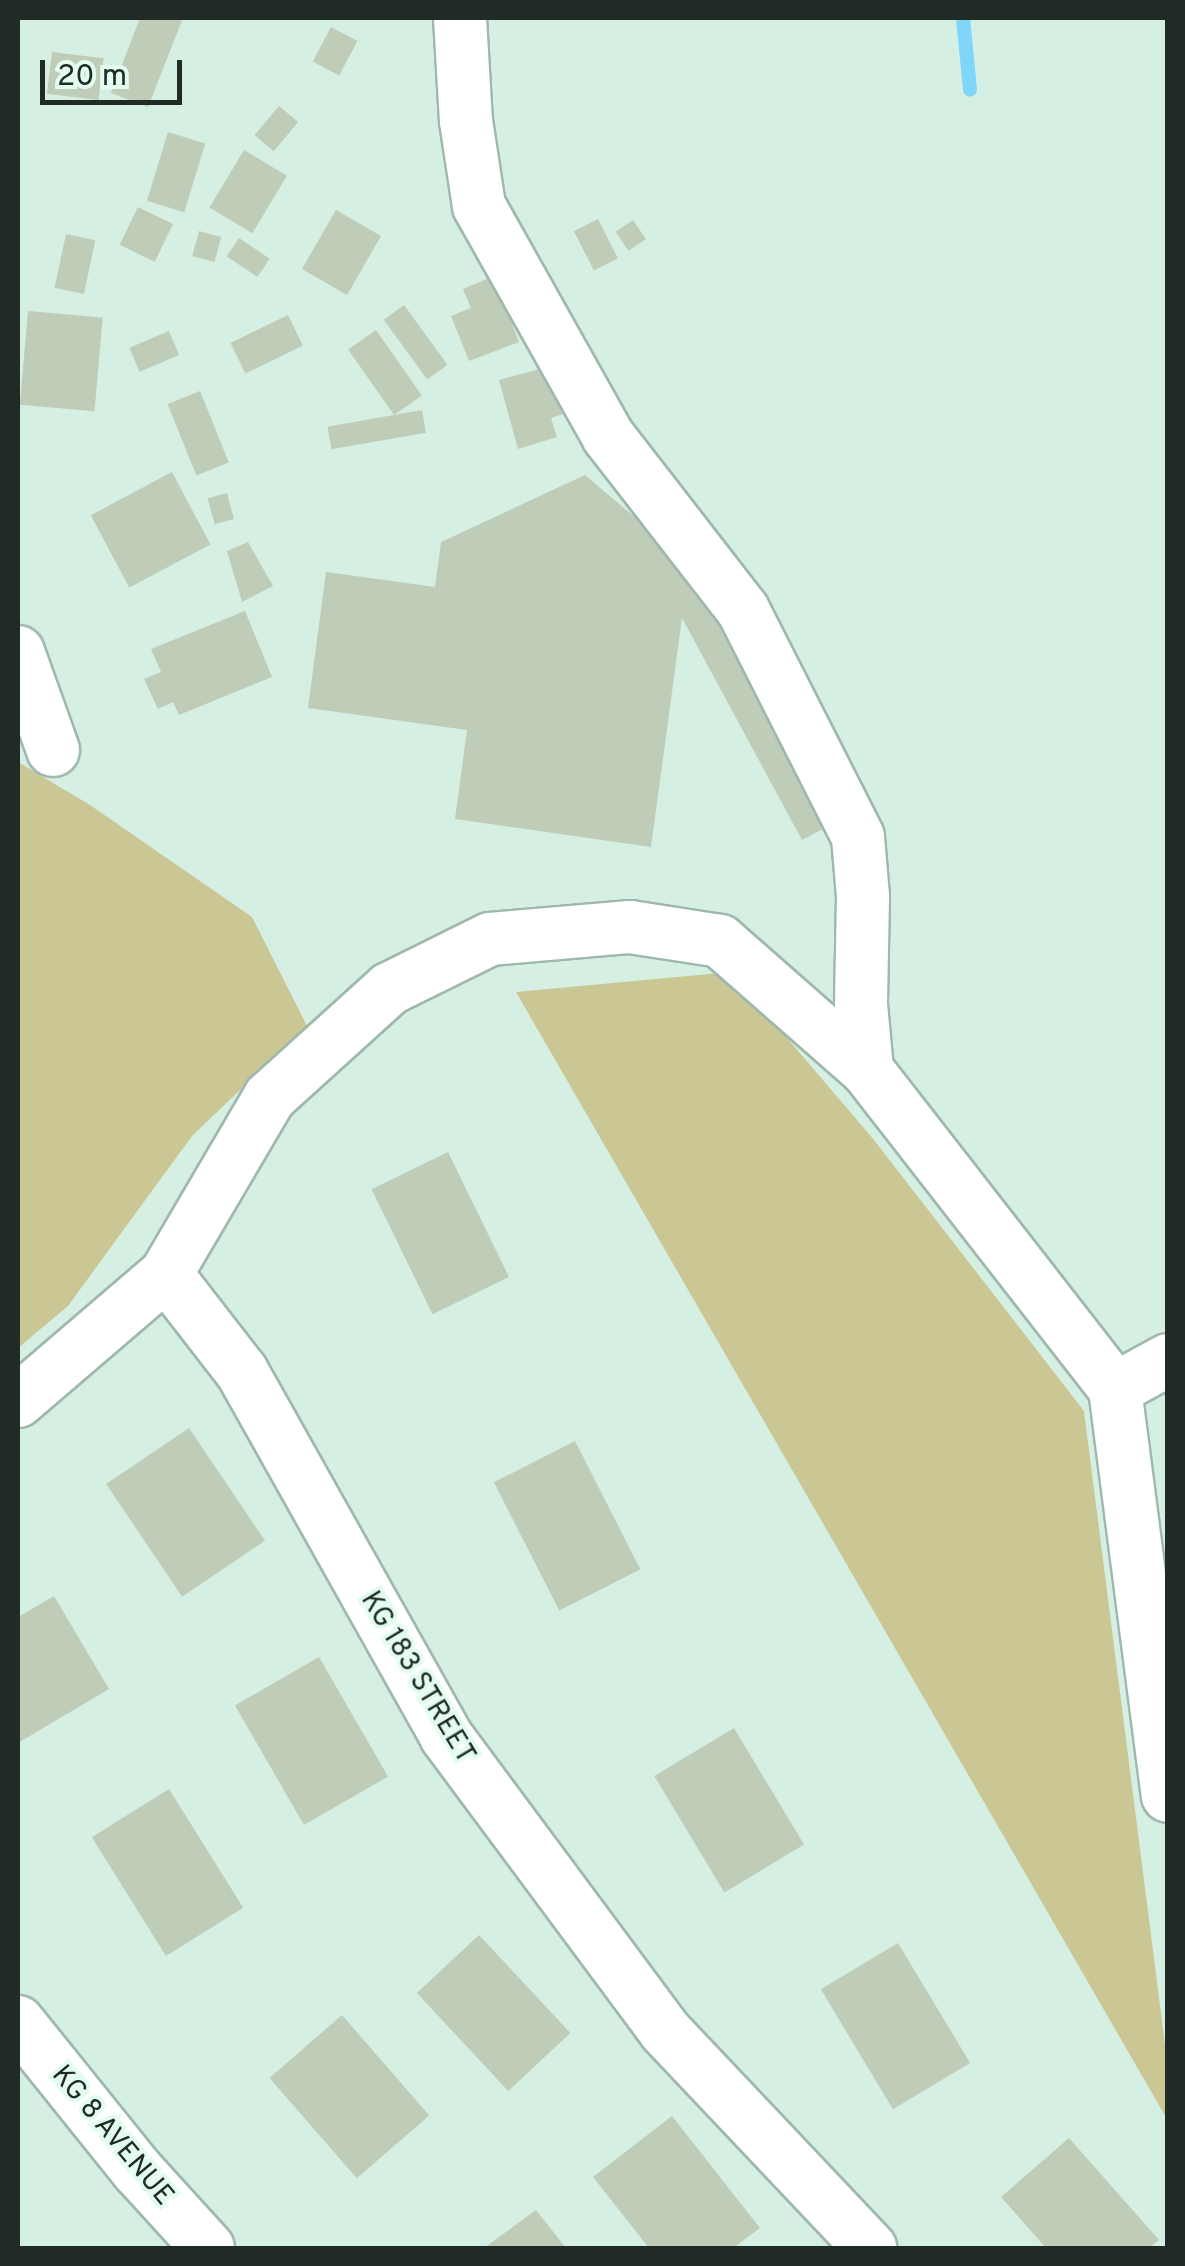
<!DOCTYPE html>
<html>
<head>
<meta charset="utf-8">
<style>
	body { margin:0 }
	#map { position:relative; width:1185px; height:2266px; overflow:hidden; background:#d5efe3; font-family:Overpass,sans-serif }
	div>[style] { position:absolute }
	.green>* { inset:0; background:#cbc795 }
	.stream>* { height:14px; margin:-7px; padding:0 7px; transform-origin:7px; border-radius:7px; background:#80d5fa }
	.building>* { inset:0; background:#bfcdb8; transform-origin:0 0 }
	.roads { filter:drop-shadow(2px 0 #9fb8ad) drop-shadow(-2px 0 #9fb8ad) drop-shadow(0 2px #9fb8ad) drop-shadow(0 -2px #9fb8ad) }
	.minor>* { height:52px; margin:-26px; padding:0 26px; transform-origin:26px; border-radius:26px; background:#fff }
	span { translate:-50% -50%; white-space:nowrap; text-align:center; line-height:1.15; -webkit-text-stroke:8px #e2fcf0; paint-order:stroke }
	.street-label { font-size:28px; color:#212b26 }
	.frame { position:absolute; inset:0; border:20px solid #212b26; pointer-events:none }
	.scale { position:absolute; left:40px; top:60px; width:142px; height:45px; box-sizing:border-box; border:5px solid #212b26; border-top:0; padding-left:12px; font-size:30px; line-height:35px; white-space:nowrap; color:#212b26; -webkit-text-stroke:8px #e2fcf0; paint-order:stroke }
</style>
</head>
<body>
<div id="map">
	<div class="green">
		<div style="clip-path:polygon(18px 762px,90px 805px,252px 917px,307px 1026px,192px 1136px,68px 1306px,18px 1348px)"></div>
		<div style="clip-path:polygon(731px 972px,874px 1140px,1084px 1411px,1167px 2060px,1167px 2119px,516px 992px)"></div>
	</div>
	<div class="stream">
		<div style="left:963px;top:18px;width:72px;rotate:84.4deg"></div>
	</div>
	<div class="building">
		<div style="clip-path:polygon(140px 18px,183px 18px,148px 107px,111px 93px)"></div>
		<div style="left:331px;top:27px;width:30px;height:39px;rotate:28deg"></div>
		<div style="left:52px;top:52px;width:52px;height:42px;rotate:7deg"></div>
		<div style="left:279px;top:106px;width:25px;height:38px;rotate:40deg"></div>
		<div style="left:168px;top:132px;width:39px;height:72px;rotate:17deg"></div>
		<div style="left:244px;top:150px;width:50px;height:67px;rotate:31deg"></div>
		<div style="left:138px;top:207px;width:39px;height:42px;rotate:26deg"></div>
		<div style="left:336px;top:210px;width:52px;height:68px;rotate:30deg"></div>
		<div style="left:598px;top:219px;width:44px;height:27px;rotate:63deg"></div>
		<div style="left:633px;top:220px;width:23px;height:21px;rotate:56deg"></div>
		<div style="left:199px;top:231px;width:23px;height:26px;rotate:15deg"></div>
		<div style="left:66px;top:234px;width:30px;height:55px;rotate:12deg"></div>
		<div style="left:239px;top:238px;width:37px;height:22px;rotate:34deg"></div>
		<div style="clip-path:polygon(494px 276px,519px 342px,469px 361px,451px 316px,471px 308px,463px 289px)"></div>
		<div style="left:404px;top:305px;width:74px;height:25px;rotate:54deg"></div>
		<div style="left:28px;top:311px;width:75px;height:94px;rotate:5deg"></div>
		<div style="left:288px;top:315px;width:34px;height:64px;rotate:64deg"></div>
		<div style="left:376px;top:330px;width:80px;height:34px;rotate:55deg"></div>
		<div style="left:169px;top:331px;width:26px;height:43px;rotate:67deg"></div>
		<div style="clip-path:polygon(554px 365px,569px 412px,551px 418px,557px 437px,518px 449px,499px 380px)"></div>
		<div style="left:200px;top:391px;width:77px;height:35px;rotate:68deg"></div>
		<div style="left:422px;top:410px;width:23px;height:96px;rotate:80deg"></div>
		<div style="left:172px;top:472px;width:82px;height:92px;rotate:62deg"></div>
		<div style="clip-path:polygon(585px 475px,716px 586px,842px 819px,802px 840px,682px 618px,651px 847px,455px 819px,467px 730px,308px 708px,326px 572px,435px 587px,441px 542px)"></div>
		<div style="left:227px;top:493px;width:27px;height:20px;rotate:75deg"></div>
		<div style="clip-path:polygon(248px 542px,273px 586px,242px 602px,227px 551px)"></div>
		<div style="clip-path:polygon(245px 611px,272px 677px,179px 715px,173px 702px,158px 709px,144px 679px,161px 672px,151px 649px)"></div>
		<div style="left:448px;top:1152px;width:139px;height:85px;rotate:64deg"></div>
		<div style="left:189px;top:1428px;width:136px;height:100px;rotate:56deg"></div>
		<div style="left:575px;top:1441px;width:144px;height:91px;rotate:63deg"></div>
		<div style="clip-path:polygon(54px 1596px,109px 1689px,18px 1743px,18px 1617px)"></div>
		<div style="left:319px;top:1657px;width:138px;height:97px;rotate:60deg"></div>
		<div style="left:734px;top:1728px;width:136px;height:93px;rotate:59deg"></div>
		<div style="left:169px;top:1789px;width:140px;height:91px;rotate:58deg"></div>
		<div style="left:479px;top:1935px;width:134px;height:85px;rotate:47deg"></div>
		<div style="left:898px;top:1943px;width:140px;height:90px;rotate:59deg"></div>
		<div style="left:342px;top:2015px;width:133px;height:96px;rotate:49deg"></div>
		<div style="clip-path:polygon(672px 2116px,760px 2228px,733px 2248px,649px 2248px,593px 2177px)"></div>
		<div style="clip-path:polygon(1069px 2138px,1159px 2240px,1149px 2248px,1046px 2248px,1001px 2197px)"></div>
		<div style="clip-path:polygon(536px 2210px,566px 2248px,484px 2248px)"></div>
	</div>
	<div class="roads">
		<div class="minor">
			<div style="left:460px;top:18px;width:103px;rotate:86.7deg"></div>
			<div style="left:466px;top:121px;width:86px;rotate:81.3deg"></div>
			<div style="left:479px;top:206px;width:264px;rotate:60.7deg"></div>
			<div style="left:608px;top:436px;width:220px;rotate:52.2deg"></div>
			<div style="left:743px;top:610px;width:254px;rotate:63.1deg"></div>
			<div style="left:858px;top:837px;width:60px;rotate:85.2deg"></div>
			<div style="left:863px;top:897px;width:108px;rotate:91.1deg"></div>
			<div style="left:861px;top:1005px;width:65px;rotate:84.7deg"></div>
			<div style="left:18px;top:652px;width:104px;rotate:70.3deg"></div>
			<div style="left:166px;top:1274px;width:124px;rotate:52.2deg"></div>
			<div style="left:242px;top:1372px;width:417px;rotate:60.7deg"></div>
			<div style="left:446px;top:1736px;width:367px;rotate:53.4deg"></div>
			<div style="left:665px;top:2031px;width:299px;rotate:46.6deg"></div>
			<div style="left:1115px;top:1389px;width:410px;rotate:82.6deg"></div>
			<div style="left:1115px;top:1389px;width:60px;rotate:-28.7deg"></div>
			<div style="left:18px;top:1401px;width:195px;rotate:-40.6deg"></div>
			<div style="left:166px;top:1274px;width:205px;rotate:-59.6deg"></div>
			<div style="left:270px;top:1097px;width:161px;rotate:-42.2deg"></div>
			<div style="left:389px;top:989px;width:113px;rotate:-26.3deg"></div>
			<div style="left:490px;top:939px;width:141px;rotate:-4.9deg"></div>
			<div style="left:630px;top:927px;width:91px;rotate:8.8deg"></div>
			<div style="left:720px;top:941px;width:196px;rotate:41.3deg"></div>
			<div style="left:867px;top:1070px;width:404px;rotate:52.1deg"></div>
			<div style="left:18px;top:2022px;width:191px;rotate:51.2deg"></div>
			<div style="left:138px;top:2171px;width:104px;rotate:47.7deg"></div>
		</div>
	</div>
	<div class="street-label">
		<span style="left:417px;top:1678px;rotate:59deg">KG 183 STREET</span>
		<span style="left:112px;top:2136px;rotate:50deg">KG 8 AVENUE</span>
	</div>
	<div class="frame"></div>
	<div class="scale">20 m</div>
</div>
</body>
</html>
